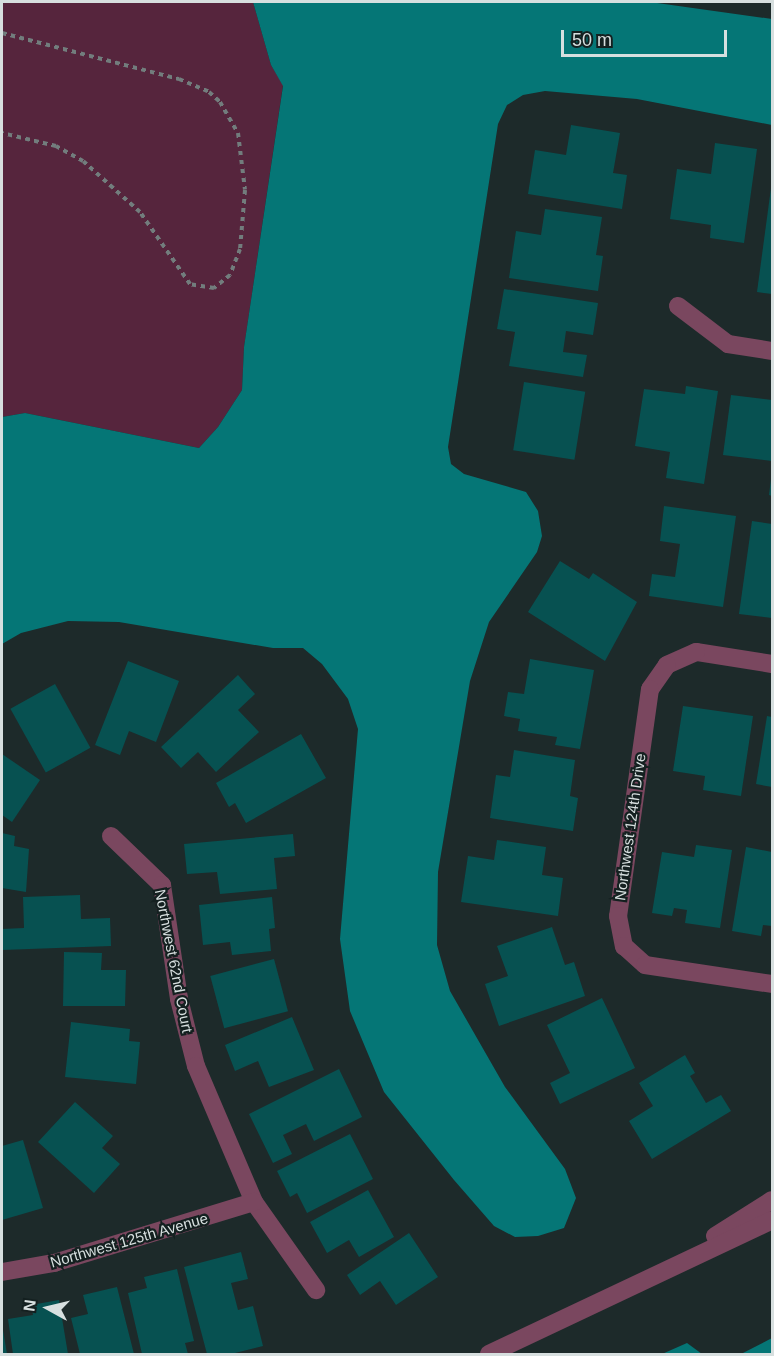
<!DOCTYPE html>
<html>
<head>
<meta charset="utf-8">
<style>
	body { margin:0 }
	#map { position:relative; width:774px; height:1356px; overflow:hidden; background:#1d2a2a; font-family:Arial,sans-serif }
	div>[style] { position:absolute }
	.green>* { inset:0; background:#56253d }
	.water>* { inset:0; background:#057676 }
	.building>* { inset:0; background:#075151; transform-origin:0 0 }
	.path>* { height:4px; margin-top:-2px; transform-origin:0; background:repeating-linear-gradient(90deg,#727d7d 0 4.5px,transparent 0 9px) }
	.minor>* { height:18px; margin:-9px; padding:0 9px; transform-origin:9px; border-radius:9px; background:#7a475f }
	span { translate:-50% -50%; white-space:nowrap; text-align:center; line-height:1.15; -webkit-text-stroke:4.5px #142020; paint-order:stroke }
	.street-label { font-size:15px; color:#d7dfdf }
	.frame { position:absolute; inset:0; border:3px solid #d7dfdf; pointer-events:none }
	.north { position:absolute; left:18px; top:1278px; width:60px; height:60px; -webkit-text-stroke:4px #142020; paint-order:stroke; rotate:278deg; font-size:16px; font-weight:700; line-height:24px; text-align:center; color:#d7dfdf }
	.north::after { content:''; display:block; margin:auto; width:21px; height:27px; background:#d7dfdf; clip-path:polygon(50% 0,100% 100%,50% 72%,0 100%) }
	.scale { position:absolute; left:561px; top:30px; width:166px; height:27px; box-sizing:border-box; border:3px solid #d7dfdf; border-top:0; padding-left:8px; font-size:18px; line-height:21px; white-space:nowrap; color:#d7dfdf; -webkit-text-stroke:4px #142020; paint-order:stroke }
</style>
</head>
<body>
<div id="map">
	<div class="green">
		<div style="clip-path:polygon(2px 2px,253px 2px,271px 65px,283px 85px,244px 347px,242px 390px,218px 427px,199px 448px,25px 413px,2px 417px)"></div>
	</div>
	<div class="water">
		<div style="clip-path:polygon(253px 2px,650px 2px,772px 19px,772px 125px,637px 99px,545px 91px,523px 95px,507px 105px,498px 124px,448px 447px,451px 464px,464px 474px,526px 492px,538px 511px,542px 536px,537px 552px,489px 622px,470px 681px,438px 872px,437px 945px,450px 991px,505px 1087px,565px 1169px,576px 1198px,564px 1228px,538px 1236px,515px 1237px,494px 1226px,454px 1180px,384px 1092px,350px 1011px,340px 939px,358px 729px,348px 699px,322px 664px,303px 648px,273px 648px,119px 622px,68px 621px,21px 633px,2px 644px,2px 417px,25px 413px,199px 448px,218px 427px,242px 390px,244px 347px,283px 86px,271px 65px)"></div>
		<div style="clip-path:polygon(772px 1338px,772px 1354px,741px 1354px)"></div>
		<div style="clip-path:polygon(687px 1343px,702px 1354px,662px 1354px)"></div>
	</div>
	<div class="building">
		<div style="clip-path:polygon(571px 125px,620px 133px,613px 173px,627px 175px,622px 209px,528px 194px,535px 150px,566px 155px)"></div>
		<div style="clip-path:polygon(715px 143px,757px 149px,744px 243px,710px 238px,711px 225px,670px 219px,677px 169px,711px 174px)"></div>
		<div style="clip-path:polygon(771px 188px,772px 188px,772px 294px,757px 292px)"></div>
		<div style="clip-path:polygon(545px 209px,602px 217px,596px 255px,603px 256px,598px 291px,509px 278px,516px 231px,541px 235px)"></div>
		<div style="clip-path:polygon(504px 289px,598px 303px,593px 335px,566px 331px,563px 352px,587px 355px,583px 377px,509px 366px,515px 332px,497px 329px)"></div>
		<div style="left:524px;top:382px;width:62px;height:69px;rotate:9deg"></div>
		<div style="clip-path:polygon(686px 386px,718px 391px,704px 484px,666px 478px,670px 452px,635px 446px,644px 389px,685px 394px)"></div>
		<div style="clip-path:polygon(731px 395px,772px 400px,772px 461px,723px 455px)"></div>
		<div style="clip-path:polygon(771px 479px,772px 479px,772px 496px,769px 495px)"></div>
		<div style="clip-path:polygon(664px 506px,736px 516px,723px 607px,649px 596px,652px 574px,675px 577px,680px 544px,660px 541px)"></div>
		<div style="clip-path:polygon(752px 521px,772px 524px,772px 618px,739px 614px)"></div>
		<div style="clip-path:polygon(560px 561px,589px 579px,593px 573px,637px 602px,605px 661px,528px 612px)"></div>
		<div style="clip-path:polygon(530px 659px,594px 670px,580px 749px,555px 745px,557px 737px,518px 731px,520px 719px,504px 716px,508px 692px,524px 694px)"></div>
		<div style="clip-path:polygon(128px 661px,179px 681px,156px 742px,129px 731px,120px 755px,95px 745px)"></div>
		<div style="clip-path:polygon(238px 675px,255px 694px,238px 710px,259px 732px,216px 772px,198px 752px,181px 768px,161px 747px)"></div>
		<div style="left:55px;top:684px;width:73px;height:51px;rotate:61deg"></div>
		<div style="clip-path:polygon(683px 706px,753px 716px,741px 796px,703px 790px,705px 776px,673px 771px)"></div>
		<div style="clip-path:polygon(767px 716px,772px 717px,772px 787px,756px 784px)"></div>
		<div style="clip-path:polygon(301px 734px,326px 778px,246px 823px,235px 803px,229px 807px,216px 783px)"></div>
		<div style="clip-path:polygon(514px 750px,575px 760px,570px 796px,578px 798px,573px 831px,490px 818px,496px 775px,510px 777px)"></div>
		<div style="clip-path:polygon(2px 754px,40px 780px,12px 822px,2px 815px)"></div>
		<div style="clip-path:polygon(2px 833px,15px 836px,14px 846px,29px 849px,26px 892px,2px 888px)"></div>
		<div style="clip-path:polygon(293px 834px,295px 856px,274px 858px,277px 889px,220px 894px,217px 872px,187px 874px,184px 844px)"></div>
		<div style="clip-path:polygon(497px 840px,546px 847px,542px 875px,563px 878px,558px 916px,461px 902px,468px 856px,494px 860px)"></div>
		<div style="clip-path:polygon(696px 845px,732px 850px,720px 928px,685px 923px,687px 910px,674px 908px,672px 916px,652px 913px,662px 852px,694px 857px)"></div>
		<div style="clip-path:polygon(746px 847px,772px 852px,772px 926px,763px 925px,761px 936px,732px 931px)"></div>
		<div style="clip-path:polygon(80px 895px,81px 919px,110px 918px,111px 946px,2px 950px,2px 929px,24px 928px,23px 897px)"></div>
		<div style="clip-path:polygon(272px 897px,275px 928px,269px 929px,271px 951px,232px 955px,230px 942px,203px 945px,199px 905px)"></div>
		<div style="clip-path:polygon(552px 927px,565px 965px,574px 962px,585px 996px,499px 1026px,485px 984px,508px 976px,497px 946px)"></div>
		<div style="clip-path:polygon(64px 952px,102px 953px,101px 970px,126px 970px,125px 1006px,63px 1006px)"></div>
		<div style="left:274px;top:959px;width:54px;height:66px;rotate:75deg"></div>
		<div style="clip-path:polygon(602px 998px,635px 1068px,560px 1104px,550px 1083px,570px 1073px,547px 1025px)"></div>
		<div style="clip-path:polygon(292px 1017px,314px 1070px,269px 1087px,258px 1061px,235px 1071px,225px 1045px)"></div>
		<div style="clip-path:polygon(71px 1022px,130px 1029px,129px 1041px,140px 1042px,136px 1084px,65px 1077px)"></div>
		<div style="clip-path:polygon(685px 1055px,695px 1073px,690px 1076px,706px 1103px,721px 1095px,731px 1111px,652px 1159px,629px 1121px,653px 1106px,639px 1083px)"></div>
		<div style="clip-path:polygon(339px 1069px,362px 1117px,314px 1141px,306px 1124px,283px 1135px,292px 1154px,273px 1163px,249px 1114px)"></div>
		<div style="clip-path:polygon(75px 1102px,113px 1136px,102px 1148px,120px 1164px,94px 1193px,38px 1142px)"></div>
		<div style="clip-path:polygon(350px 1134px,373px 1179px,307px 1213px,297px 1193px,290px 1197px,277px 1171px)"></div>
		<div style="clip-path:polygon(23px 1140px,43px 1208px,2px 1220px,2px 1146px)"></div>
		<div style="clip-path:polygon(368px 1190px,394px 1237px,359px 1257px,349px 1240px,327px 1253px,310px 1222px)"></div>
		<div style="clip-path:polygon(409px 1233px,438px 1277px,396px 1305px,380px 1281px,360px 1295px,347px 1275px)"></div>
		<div style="clip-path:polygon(241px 1252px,248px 1279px,231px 1283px,238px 1310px,253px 1306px,263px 1346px,231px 1354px,207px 1354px,184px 1267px)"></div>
		<div style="clip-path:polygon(177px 1269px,194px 1341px,185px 1343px,188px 1354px,142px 1354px,128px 1293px,147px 1288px,144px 1277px)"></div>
		<div style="clip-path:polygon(117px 1287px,134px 1354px,80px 1354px,71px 1318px,88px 1314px,83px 1295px)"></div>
		<div style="clip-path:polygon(59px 1300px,68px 1354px,13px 1354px,8px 1319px,33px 1315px,31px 1305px)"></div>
		<div style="clip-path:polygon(2px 1330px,3px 1330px,7px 1354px,2px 1354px)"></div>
	</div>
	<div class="path">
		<div style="left:2px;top:33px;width:183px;rotate:14.6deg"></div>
		<div style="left:179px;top:79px;width:33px;rotate:23deg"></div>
		<div style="left:209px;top:92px;width:15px;rotate:42deg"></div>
		<div style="left:220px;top:102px;width:36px;rotate:60deg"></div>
		<div style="left:238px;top:133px;width:57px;rotate:83deg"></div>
		<div style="left:245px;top:190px;width:59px;rotate:94.8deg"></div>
		<div style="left:240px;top:249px;width:28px;rotate:111deg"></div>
		<div style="left:230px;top:275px;width:21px;rotate:141deg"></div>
		<div style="left:214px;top:288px;width:24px;rotate:-171deg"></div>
		<div style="left:190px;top:284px;width:88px;rotate:-124.8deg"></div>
		<div style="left:140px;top:212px;width:76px;rotate:-138.2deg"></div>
		<div style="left:83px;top:161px;width:31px;rotate:-151deg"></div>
		<div style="left:56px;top:146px;width:56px;rotate:-166.5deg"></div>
	</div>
	<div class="minor">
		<div style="left:678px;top:306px;width:63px;rotate:37.2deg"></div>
		<div style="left:728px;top:344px;width:45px;rotate:9deg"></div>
		<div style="left:772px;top:664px;width:77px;rotate:-171deg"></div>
		<div style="left:696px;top:652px;width:32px;rotate:156deg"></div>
		<div style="left:667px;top:665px;width:29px;rotate:125deg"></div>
		<div style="left:650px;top:689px;width:229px;rotate:98deg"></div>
		<div style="left:618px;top:916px;width:31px;rotate:79deg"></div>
		<div style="left:624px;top:946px;width:28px;rotate:42deg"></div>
		<div style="left:645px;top:965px;width:128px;rotate:8.5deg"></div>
		<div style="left:111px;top:836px;width:71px;rotate:43.9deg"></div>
		<div style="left:162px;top:885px;width:115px;rotate:81.5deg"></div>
		<div style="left:179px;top:999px;width:69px;rotate:75.8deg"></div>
		<div style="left:196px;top:1066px;width:148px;rotate:66.9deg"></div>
		<div style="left:254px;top:1202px;width:108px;rotate:54.8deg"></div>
		<div style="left:715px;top:1236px;width:67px;rotate:-32.3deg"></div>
		<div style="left:2px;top:1272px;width:53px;rotate:-9.8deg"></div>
		<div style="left:54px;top:1263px;width:209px;rotate:-17deg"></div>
		<div style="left:489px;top:1354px;width:313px;rotate:-25.3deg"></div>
	</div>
	<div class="street-label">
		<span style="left:630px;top:827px;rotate:-82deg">Northwest 124th Drive</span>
		<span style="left:174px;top:961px;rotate:79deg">Northwest 62nd Court</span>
		<span style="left:129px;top:1240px;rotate:-16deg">Northwest 125th Avenue</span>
	</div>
	<div class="frame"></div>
	<div class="north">N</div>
	<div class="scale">50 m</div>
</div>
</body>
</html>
